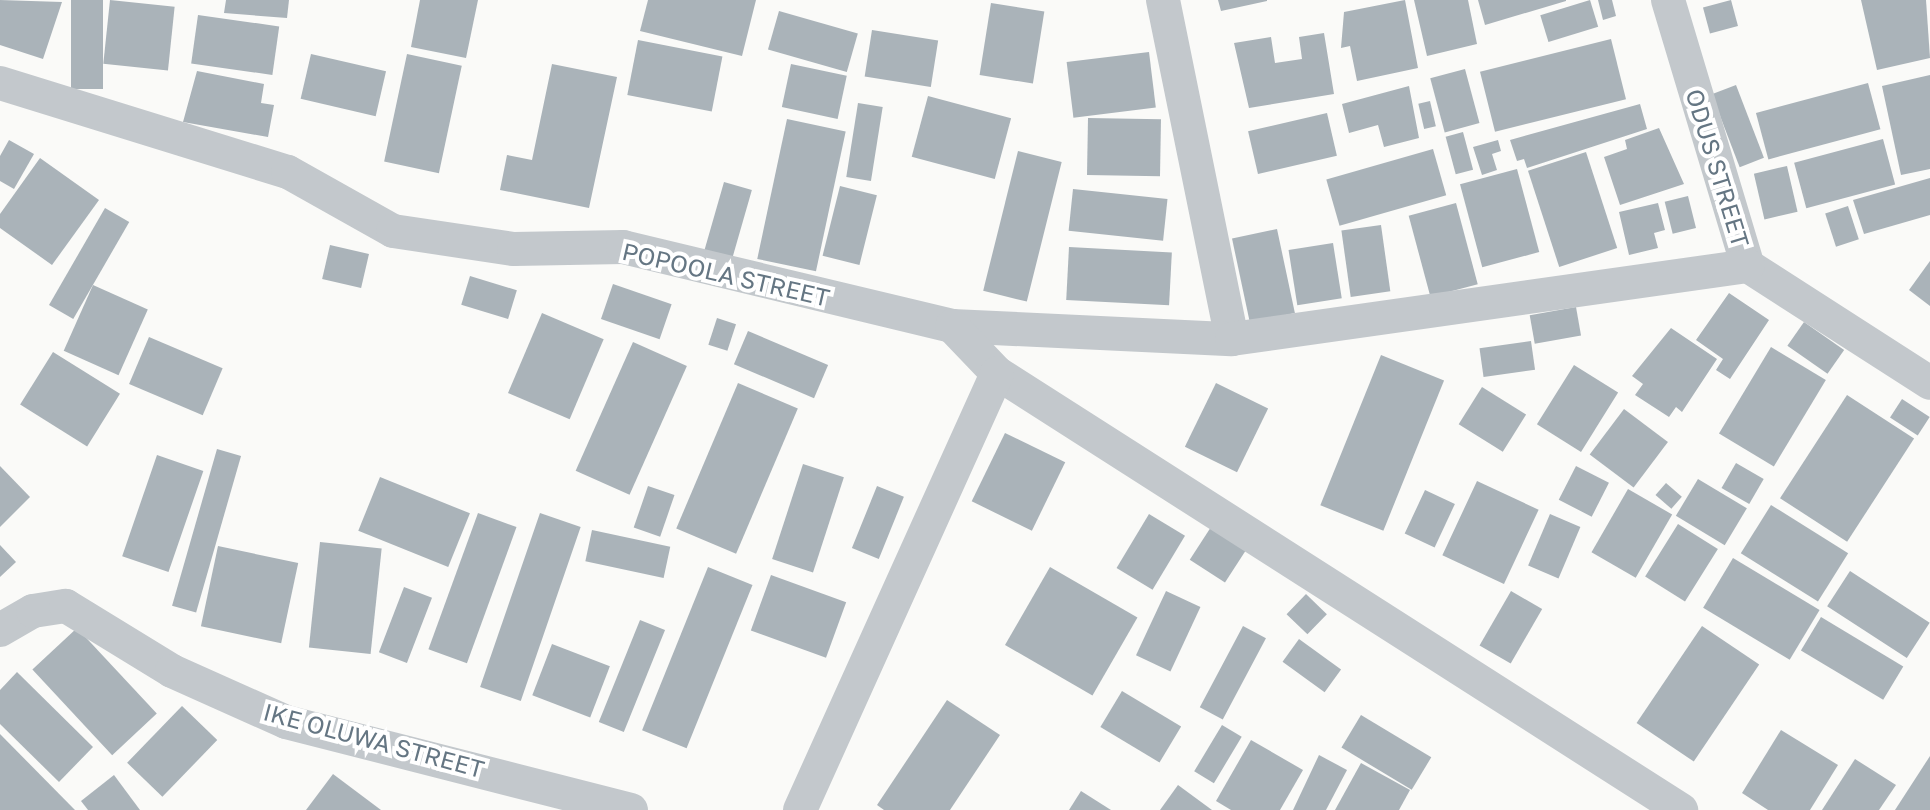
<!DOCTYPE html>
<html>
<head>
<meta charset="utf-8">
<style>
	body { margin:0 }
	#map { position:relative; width:1930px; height:810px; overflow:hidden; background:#fafaf8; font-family:"Golos Text",sans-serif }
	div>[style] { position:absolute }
	.building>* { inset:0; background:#aab3b9; transform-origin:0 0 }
	.street>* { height:34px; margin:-17px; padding:0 17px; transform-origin:17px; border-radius:17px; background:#c3c8cc }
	span { translate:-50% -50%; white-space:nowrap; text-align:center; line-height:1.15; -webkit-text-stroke:8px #fff; paint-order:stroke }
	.street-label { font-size:24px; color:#657683 }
</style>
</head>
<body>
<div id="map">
	<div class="building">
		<div style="clip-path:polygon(0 0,62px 2px,43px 59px,0 45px)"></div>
		<div style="left:71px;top:0;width:32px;height:89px"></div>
		<div style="left:110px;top:0;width:65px;height:64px;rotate:6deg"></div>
		<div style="clip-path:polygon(226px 0,289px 0,287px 18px,224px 13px)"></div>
		<div style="clip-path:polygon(420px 0,478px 0,466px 58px,411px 47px)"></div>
		<div style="clip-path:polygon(648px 0,756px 0,742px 56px,640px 31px)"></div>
		<div style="clip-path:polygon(1218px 0,1267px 0,1267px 1px,1221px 11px)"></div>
		<div style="clip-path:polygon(1405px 0,1418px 68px,1357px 81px,1350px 46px,1341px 48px,1344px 12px)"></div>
		<div style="clip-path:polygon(1414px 0,1468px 0,1477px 44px,1427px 56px)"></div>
		<div style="clip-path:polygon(1478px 0,1566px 0,1566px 1px,1485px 25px)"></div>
		<div style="left:1590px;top:0;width:28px;height:52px;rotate:73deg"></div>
		<div style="clip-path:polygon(1598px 0,1612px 0,1616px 16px,1603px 20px)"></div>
		<div style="left:1731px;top:0;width:27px;height:29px;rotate:75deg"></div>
		<div style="clip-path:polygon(1861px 0,1926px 0,1930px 58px,1877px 70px)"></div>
		<div style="left:991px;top:3px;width:54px;height:73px;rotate:9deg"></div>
		<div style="left:779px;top:11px;width:82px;height:40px;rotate:16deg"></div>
		<div style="left:198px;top:15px;width:82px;height:49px;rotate:8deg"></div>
		<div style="left:872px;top:30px;width:67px;height:47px;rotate:9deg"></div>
		<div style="clip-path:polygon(1324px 33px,1334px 94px,1249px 108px,1234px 43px,1271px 37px,1275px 63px,1302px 59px,1299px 37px)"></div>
		<div style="left:1611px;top:39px;width:62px;height:135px;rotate:76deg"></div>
		<div style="left:638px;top:40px;width:86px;height:56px;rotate:11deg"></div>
		<div style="left:1149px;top:52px;width:56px;height:83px;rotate:83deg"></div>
		<div style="left:311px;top:54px;width:77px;height:46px;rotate:13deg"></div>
		<div style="left:407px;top:54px;width:56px;height:110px;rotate:12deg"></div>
		<div style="clip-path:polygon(552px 64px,617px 77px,589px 208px,500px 190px,507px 155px,532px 160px)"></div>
		<div style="left:791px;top:64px;width:57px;height:44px;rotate:12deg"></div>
		<div style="left:1465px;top:69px;width:56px;height:36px;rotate:75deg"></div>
		<div style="clip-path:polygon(197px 71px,264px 84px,261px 103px,274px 105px,268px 137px,183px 122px)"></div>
		<div style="clip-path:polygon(1930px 75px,1930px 169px,1901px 175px,1882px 86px)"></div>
		<div style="left:1868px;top:83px;width:48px;height:116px;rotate:75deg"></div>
		<div style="left:1736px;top:85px;width:78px;height:26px;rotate:69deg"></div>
		<div style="clip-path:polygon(1409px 86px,1419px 138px,1384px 147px,1378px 125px,1349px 133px,1342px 104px)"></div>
		<div style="left:928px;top:96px;width:86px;height:63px;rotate:15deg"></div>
		<div style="left:1430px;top:101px;width:26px;height:12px;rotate:77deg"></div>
		<div style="left:858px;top:103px;width:25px;height:75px;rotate:9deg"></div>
		<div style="clip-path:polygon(1640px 104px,1647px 129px,1527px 168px,1524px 159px,1517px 161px,1510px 140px)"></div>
		<div style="left:1327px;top:113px;width:44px;height:81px;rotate:77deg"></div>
		<div style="left:1088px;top:118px;width:73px;height:57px;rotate:1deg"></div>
		<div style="left:787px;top:119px;width:60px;height:143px;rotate:12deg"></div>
		<div style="clip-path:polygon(1659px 128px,1684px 184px,1620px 205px,1604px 157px,1627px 149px,1625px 140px)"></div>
		<div style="left:1463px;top:132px;width:39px;height:18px;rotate:75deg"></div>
		<div style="left:1883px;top:139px;width:47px;height:92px;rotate:75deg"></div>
		<div style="clip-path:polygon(9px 140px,34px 154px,14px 189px,0 181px,0 156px)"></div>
		<div style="clip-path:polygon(1498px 140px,1501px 151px,1492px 154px,1497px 170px,1482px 175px,1473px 147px)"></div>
		<div style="left:1433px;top:149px;width:48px;height:111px;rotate:74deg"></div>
		<div style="left:1018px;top:151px;width:45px;height:144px;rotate:14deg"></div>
		<div style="left:1586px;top:152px;width:101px;height:61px;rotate:72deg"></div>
		<div style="clip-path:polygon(40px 158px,99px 200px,52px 265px,0 228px,0 214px)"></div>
		<div style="left:1787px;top:166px;width:47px;height:34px;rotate:77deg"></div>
		<div style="left:1517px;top:169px;width:86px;height:59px;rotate:75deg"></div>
		<div style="clip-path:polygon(1930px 178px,1930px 215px,1864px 234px,1853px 200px)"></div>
		<div style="left:724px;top:182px;width:29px;height:71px;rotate:16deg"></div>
		<div style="left:840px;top:186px;width:38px;height:72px;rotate:14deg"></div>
		<div style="left:1073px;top:189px;width:95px;height:42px;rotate:6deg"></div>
		<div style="left:1688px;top:196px;width:33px;height:24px;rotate:76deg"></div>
		<div style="left:1456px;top:203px;width:84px;height:49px;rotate:75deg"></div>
		<div style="clip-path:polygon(1658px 203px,1665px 230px,1654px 233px,1658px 248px,1629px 255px,1619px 212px)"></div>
		<div style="left:1848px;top:206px;width:35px;height:24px;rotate:72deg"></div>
		<div style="left:105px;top:208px;width:28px;height:112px;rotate:30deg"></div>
		<div style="left:1381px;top:225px;width:67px;height:40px;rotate:82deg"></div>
		<div style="left:1277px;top:229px;width:86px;height:46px;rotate:78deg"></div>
		<div style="left:1333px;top:243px;width:56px;height:45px;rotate:81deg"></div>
		<div style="left:330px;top:245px;width:40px;height:35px;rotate:13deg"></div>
		<div style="left:1069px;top:247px;width:103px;height:53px;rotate:3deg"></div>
		<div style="clip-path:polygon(1930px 261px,1930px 306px,1909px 290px)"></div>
		<div style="left:470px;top:276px;width:49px;height:30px;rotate:17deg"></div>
		<div style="left:613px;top:284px;width:62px;height:37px;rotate:19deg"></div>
		<div style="left:93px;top:285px;width:60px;height:72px;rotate:24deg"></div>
		<div style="clip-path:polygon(1729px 293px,1769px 320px,1730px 379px,1716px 370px,1723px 359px,1696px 340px)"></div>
		<div style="left:1576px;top:307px;width:29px;height:47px;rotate:80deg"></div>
		<div style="left:542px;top:313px;width:67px;height:87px;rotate:23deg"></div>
		<div style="left:717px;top:318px;width:20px;height:28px;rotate:18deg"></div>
		<div style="left:1804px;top:322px;width:49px;height:29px;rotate:35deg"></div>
		<div style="clip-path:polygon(1671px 328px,1717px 359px,1682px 412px,1676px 407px,1669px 417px,1635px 395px,1643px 384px,1632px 376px)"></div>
		<div style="left:748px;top:331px;width:87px;height:36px;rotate:23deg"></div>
		<div style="left:149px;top:337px;width:80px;height:51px;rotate:23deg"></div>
		<div style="left:1531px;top:341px;width:29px;height:52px;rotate:82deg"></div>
		<div style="left:633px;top:342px;width:59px;height:141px;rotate:24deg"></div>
		<div style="left:1771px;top:347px;width:64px;height:101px;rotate:31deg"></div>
		<div style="left:53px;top:352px;width:79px;height:62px;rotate:32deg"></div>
		<div style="left:1381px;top:355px;width:68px;height:162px;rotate:22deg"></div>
		<div style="left:1574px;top:365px;width:52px;height:70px;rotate:32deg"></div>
		<div style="left:738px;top:383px;width:65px;height:158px;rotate:23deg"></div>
		<div style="left:1216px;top:383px;width:58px;height:71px;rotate:26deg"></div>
		<div style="left:1482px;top:387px;width:52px;height:44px;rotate:32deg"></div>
		<div style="left:1847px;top:395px;width:80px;height:123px;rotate:33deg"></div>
		<div style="left:1902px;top:399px;width:33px;height:22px;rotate:33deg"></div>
		<div style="left:1624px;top:409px;width:55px;height:57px;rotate:37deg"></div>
		<div style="left:1005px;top:433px;width:67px;height:76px;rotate:26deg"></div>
		<div style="left:217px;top:449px;width:25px;height:163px;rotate:16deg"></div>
		<div style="left:157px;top:455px;width:49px;height:107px;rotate:19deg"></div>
		<div style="left:1736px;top:463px;width:32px;height:29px;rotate:30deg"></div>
		<div style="left:803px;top:464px;width:43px;height:100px;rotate:18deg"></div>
		<div style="clip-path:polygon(0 466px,30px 497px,0 527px)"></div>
		<div style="left:1576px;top:466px;width:37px;height:38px;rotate:27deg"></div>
		<div style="left:380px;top:477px;width:97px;height:58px;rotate:22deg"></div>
		<div style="left:1698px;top:479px;width:57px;height:43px;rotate:31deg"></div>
		<div style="left:1477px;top:481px;width:68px;height:82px;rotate:25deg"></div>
		<div style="left:1666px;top:483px;width:21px;height:16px;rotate:41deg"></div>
		<div style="left:648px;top:486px;width:28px;height:44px;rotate:19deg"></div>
		<div style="left:877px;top:486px;width:29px;height:67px;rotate:22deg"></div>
		<div style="left:1628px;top:489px;width:51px;height:73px;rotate:30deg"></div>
		<div style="left:1425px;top:490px;width:33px;height:48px;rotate:25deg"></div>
		<div style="left:1771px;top:505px;width:91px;height:57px;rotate:32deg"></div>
		<div style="left:478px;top:513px;width:41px;height:145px;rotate:20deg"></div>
		<div style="left:540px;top:513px;width:43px;height:184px;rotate:19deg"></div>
		<div style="left:1149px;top:514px;width:42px;height:63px;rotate:31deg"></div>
		<div style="left:1550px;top:514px;width:33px;height:56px;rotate:23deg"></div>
		<div style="left:1678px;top:524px;width:47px;height:62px;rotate:32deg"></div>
		<div style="left:1211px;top:527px;width:42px;height:39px;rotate:33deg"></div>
		<div style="left:592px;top:530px;width:80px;height:32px;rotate:12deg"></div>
		<div style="left:320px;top:542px;width:62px;height:106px;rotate:6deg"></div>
		<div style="clip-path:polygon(0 545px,16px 562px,0 577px)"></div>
		<div style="left:218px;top:546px;width:82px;height:82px;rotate:12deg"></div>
		<div style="left:1733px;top:558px;width:101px;height:58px;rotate:31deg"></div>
		<div style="left:708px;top:567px;width:48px;height:176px;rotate:22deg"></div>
		<div style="left:1050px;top:567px;width:101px;height:90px;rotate:30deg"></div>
		<div style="left:1850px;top:571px;width:95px;height:42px;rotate:33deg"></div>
		<div style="left:771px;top:575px;width:80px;height:59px;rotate:20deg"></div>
		<div style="left:404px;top:587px;width:30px;height:70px;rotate:21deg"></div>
		<div style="left:1166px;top:591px;width:38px;height:71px;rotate:25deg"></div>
		<div style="left:1511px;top:591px;width:36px;height:63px;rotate:30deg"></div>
		<div style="left:1306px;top:594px;width:29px;height:28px;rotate:44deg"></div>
		<div style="left:1821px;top:617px;width:96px;height:39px;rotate:31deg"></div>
		<div style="left:640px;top:620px;width:27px;height:110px;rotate:22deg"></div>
		<div style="left:1243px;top:626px;width:26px;height:92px;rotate:28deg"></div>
		<div style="left:1702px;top:626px;width:69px;height:117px;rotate:34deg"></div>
		<div style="left:77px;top:628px;width:117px;height:61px;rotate:47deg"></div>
		<div style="left:1299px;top:639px;width:52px;height:28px;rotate:36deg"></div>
		<div style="left:552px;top:644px;width:62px;height:55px;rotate:21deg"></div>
		<div style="clip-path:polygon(17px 672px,93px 747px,59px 782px,0 724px,0 690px)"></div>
		<div style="left:1122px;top:691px;width:69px;height:42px;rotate:31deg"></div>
		<div style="clip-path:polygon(947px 700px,1000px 735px,950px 810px,884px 810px,877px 805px)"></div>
		<div style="left:182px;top:706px;width:49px;height:79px;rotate:44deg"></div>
		<div style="left:1361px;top:715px;width:82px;height:38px;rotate:31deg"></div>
		<div style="left:1222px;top:725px;width:23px;height:54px;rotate:31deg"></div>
		<div style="clip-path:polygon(1781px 730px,1838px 765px,1810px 810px,1768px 810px,1742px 793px)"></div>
		<div style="clip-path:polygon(0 734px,75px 810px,0 810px)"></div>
		<div style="clip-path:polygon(1251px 740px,1303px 770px,1280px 810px,1231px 810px,1216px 801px)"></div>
		<div style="clip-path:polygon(1319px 755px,1347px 770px,1326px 810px,1293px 810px)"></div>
		<div style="clip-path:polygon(1930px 756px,1930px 810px,1895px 810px)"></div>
		<div style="clip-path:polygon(1855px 759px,1896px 785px,1879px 810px,1822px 810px)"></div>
		<div style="clip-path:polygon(1361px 763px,1410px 790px,1399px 810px,1335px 810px)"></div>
		<div style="clip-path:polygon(333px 774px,381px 810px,306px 810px)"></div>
		<div style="clip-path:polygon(114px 775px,140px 810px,88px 810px,81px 801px)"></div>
		<div style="clip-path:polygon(1178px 785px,1212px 810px,1160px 810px)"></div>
		<div style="clip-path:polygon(1081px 791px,1111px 810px,1069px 810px)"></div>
	</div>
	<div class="street">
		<div style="left:1163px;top:0;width:346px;rotate:78.5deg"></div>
		<div style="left:1668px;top:0;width:278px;rotate:73.3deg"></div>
		<div style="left:1748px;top:266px;width:216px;rotate:32.7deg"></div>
		<div style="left:0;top:83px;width:301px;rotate:17.2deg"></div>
		<div style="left:288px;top:172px;width:120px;rotate:29.3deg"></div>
		<div style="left:393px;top:231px;width:122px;rotate:8.5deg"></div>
		<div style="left:514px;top:249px;width:109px;rotate:-1.1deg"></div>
		<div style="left:623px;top:247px;width:338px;rotate:13.5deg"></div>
		<div style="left:952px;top:326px;width:280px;rotate:2.7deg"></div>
		<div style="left:1232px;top:339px;width:521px;rotate:-8.05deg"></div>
		<div style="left:952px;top:326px;width:65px;rotate:46.2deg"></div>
		<div style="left:997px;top:373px;width:812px;rotate:32.57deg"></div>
		<div style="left:0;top:630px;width:38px;rotate:-30deg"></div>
		<div style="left:33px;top:611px;width:33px;rotate:-9deg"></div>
		<div style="left:66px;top:606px;width:124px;rotate:31.5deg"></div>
		<div style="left:172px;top:671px;width:125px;rotate:24.1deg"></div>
		<div style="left:286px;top:722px;width:356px;rotate:14.3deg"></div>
		<div style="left:800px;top:810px;width:479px;rotate:-65.7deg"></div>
	</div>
	<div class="street-label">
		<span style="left:1718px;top:168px;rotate:73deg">ODUS STREET</span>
		<span style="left:726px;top:274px;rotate:13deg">POPOOLA STREET</span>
		<span style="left:374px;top:740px;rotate:15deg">IKE OLUWA STREET</span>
	</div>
</div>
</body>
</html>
